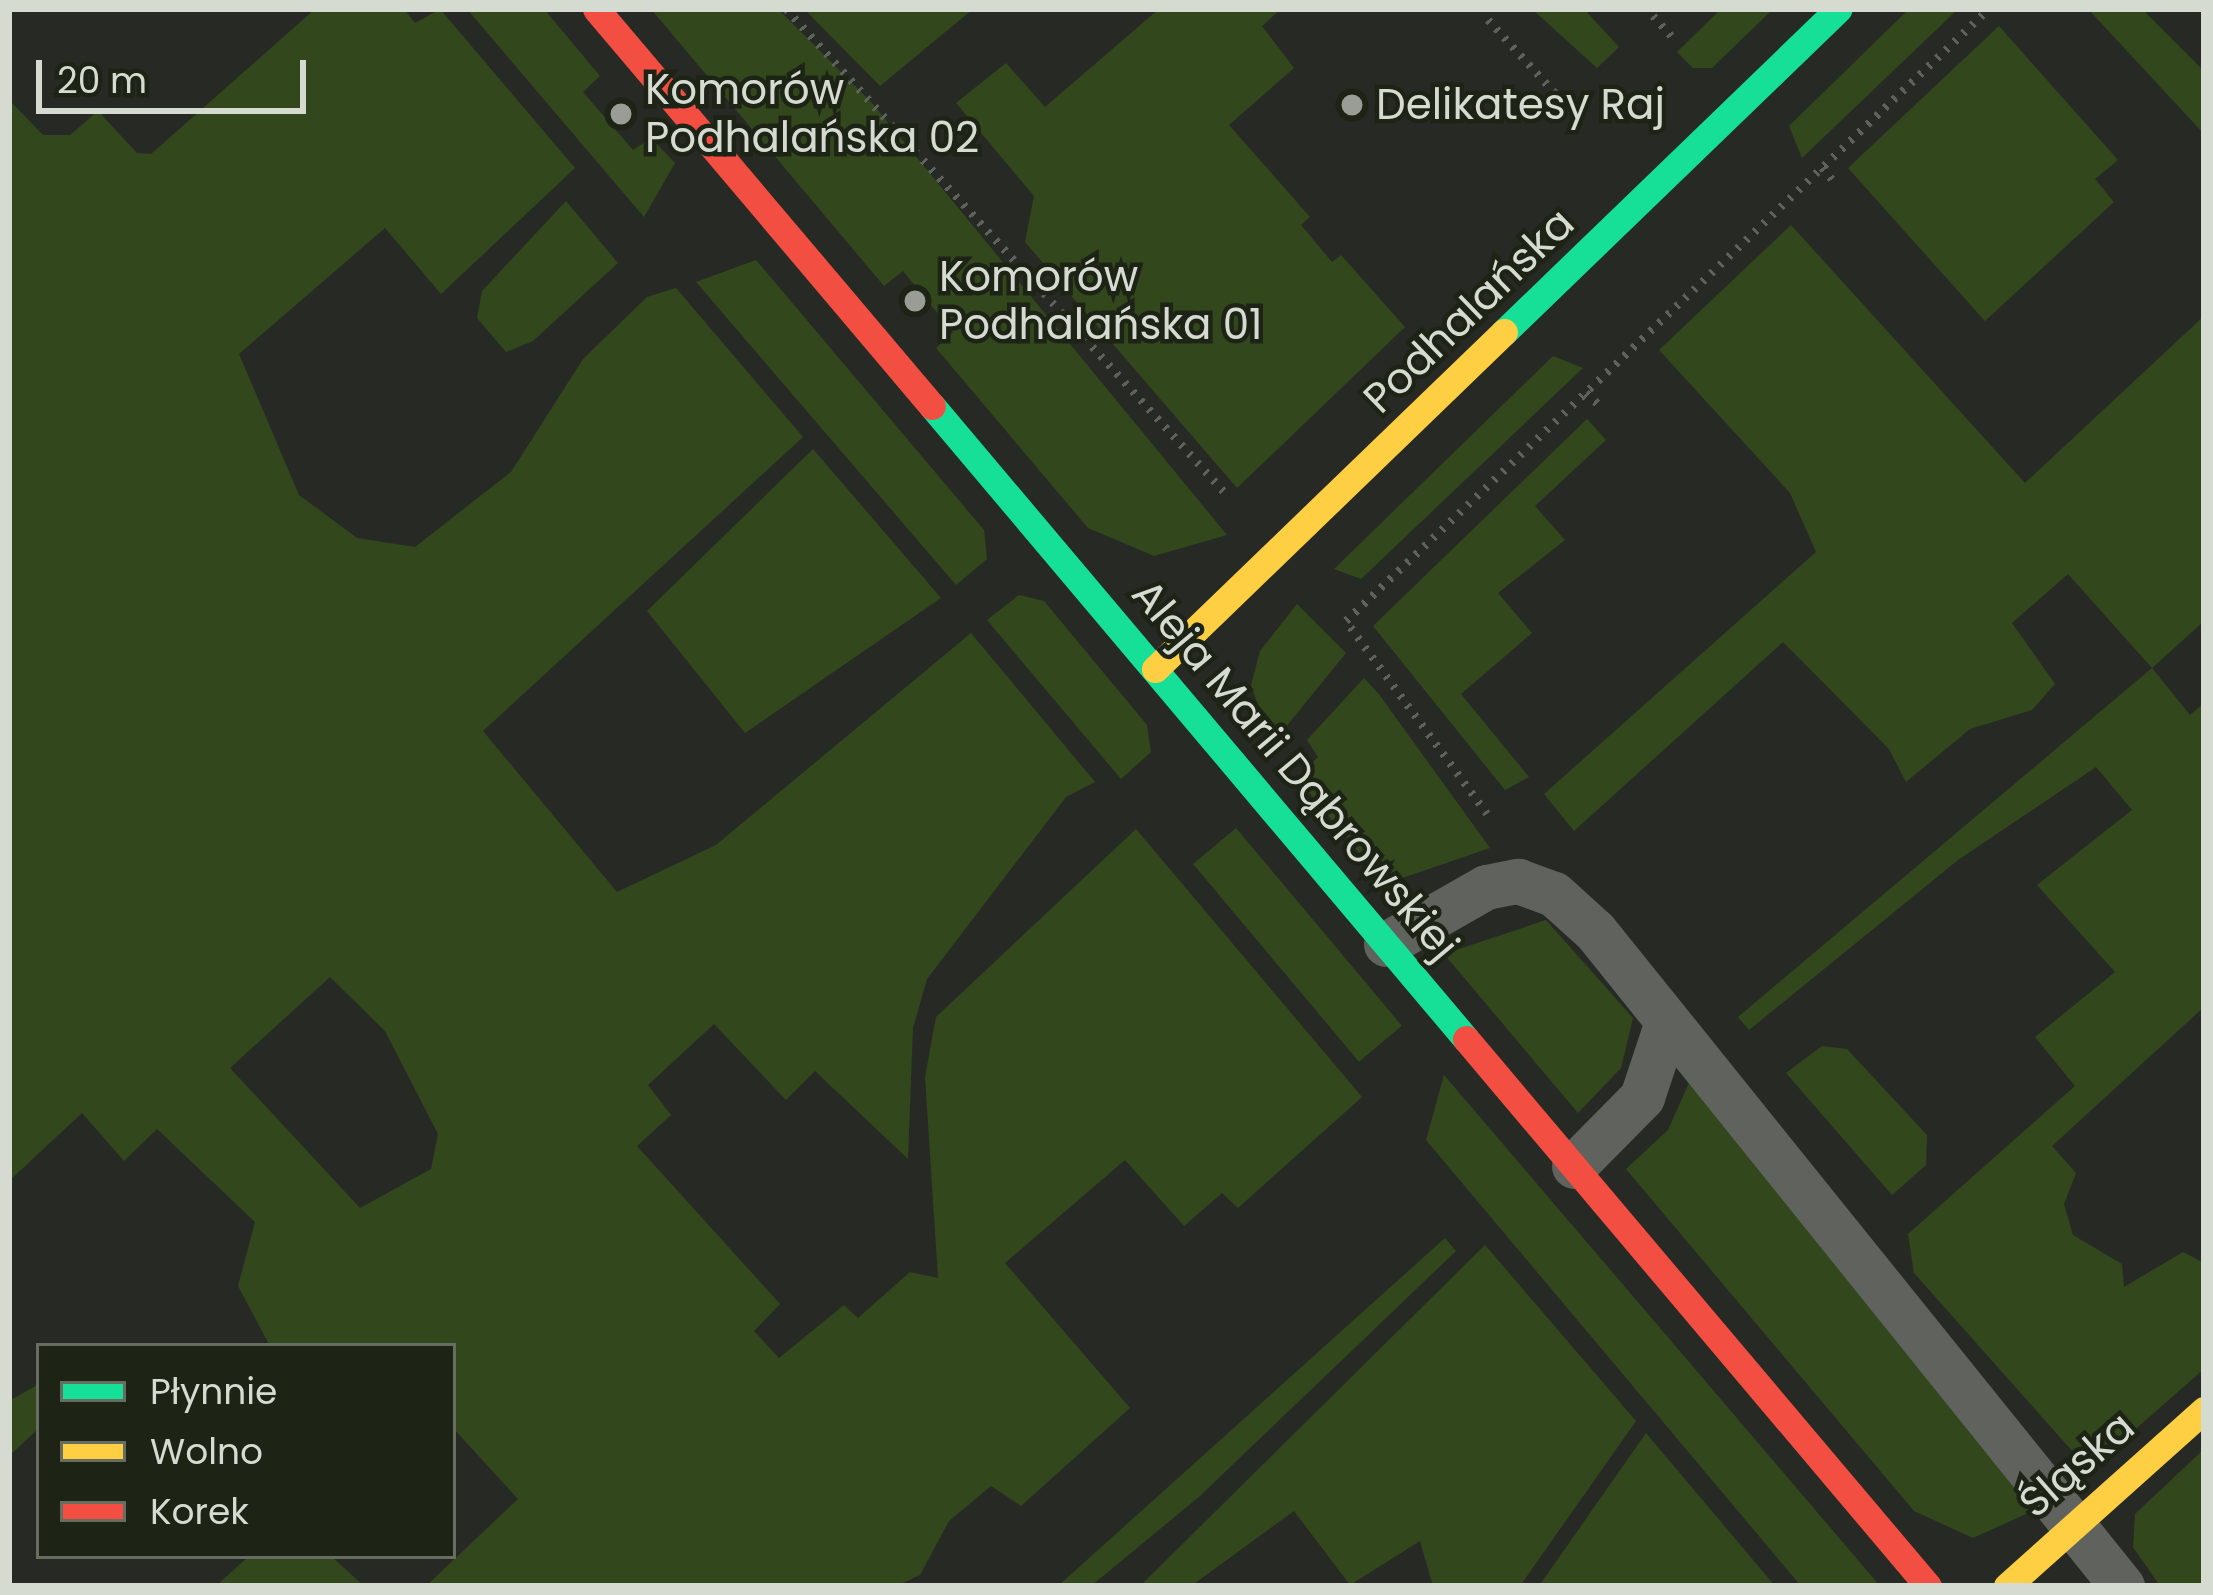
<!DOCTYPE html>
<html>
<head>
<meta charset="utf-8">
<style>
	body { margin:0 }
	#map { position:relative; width:2213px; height:1595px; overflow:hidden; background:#272a24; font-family:Poppins,sans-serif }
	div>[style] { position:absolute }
	.green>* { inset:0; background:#33471c; transform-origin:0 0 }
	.path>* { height:8px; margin-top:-4px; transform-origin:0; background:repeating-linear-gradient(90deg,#5e615c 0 3px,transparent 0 12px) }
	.lane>* { height:45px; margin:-22.5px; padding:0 22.5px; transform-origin:22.5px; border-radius:22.5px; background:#5f625d }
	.fast>* { height:27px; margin:-13.5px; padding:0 13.5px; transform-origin:13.5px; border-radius:13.5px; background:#16e098 }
	.slow>* { height:27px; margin:-13.5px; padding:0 13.5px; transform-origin:13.5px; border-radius:13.5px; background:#ffcf43 }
	.jam>* { height:27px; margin:-13.5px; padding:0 13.5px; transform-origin:13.5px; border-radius:13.5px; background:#f24e42 }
	.dots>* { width:33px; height:33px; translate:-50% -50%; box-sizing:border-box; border:6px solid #1d2416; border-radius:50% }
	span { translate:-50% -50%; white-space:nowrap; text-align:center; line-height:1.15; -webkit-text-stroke:9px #1d2416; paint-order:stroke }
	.poi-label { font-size:42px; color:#d6dbd2 }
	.left { translate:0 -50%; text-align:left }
	.street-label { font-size:42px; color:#d6dbd2 }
	.frame { position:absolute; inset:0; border:12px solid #d6dbd2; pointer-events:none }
	.legend { position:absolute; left:36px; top:1343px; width:420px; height:216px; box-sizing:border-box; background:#1d2416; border:3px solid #676d61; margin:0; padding:15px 21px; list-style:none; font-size:36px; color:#d6dbd2 }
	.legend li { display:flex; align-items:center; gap:24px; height:60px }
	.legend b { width:60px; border:3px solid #676d61 }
	.scale { position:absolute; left:36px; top:60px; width:270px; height:54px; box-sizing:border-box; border:6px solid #d6dbd2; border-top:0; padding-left:15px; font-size:36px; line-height:42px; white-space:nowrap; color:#d6dbd2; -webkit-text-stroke:9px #1d2416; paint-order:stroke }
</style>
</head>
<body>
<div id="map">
	<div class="green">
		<div style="clip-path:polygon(evenodd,315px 9px,404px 9px,415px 23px,440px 9px,575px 168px,441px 294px,385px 228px,239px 354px,299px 495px,357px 538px,415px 547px,511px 472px,583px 359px,647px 297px,676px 288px,803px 437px,483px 731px,617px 892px,716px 845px,971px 633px,1095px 782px,1066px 797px,927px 979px,913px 1028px,908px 1159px,815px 1071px,786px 1100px,714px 1024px,648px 1085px,671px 1115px,637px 1146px,780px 1304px,754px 1331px,779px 1358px,844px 1305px,858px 1318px,910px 1272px,938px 1278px,925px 1077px,936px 1017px,1136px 829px,1362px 1097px,1238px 1208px,1222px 1193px,1184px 1226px,1125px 1160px,1005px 1263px,1130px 1408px,1021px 1506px,991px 1486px,949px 1521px,920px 1575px,896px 1586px,426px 1586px,518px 1499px,453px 1428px,453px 1346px,270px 1346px,238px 1286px,255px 1222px,157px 1129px,124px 1161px,82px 1113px,9px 1181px,9px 100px,43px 135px,70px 135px,98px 111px,137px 153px,151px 154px,315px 9px,330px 977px,385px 1031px,438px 1134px,431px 1169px,360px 1208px,230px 1068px,330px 977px)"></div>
		<div style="clip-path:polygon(467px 9px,544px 9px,600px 76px,583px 92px,633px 150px,651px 138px,675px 163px,644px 217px)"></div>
		<div style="clip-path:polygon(651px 9px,778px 9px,872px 103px,1227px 535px,1154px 556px,1088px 528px,936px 348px,953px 332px,903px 271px,884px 286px)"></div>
		<div style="clip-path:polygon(804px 9px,973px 9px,880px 86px)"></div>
		<div style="clip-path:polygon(1159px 9px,1281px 9px,1262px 26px,1294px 68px,1229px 125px,1310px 217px,1301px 225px,1332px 262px,1341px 255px,1405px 327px,1237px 488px,1025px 242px,1034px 196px,956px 103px,1006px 63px,1045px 107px)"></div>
		<div style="clip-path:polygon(1532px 9px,1584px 9px,1619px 47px,1597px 68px)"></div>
		<div style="clip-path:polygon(1721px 9px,1773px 9px,1712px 68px,1693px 68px,1677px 52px)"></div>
		<div style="clip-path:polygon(1909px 9px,1958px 9px,1802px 158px,1789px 126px)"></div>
		<div style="clip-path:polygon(2088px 9px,2142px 9px,2204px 71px,2204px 134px)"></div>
		<div style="clip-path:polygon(1999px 26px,2118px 160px,2095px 179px,2114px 202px,1985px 321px,1848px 168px)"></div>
		<div style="clip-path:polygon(566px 201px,618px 263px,533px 341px,506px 352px,477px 318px,482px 291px)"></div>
		<div style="clip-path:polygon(1791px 225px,2025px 483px,2204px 316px,2204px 621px,2152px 668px,2190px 715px,2204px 703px,2204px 1007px,2052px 1146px,2076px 1173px,2064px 1204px,2073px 1235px,2122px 1264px,2124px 1287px,2183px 1252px,2204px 1263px,2204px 1369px,2089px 1470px,1914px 1273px,1908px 1234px,2075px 1086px,2035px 1037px,2115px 972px,2037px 885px,2132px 810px,2096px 767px,1958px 860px,1749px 1030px,1738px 1017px,2152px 668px,2068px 574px,2012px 623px,2055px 684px,2032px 710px,1970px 729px,1906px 782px,1889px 749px,1783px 642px,1574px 831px,1544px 794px,1816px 552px,1790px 493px,1659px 350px)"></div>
		<div style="clip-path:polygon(756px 260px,984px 530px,987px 559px,956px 585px,696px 282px)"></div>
		<div style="clip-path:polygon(1553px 356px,1583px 368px,1361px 579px,1334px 569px)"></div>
		<div style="clip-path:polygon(1587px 419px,1606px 440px,1535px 506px,1565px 540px,1498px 593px,1532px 633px,1461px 694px,1529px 777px,1505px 790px,1373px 626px)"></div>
		<div style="clip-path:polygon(813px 449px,941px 598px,745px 733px,647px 611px)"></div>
		<div style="clip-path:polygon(1019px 595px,1044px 601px,1147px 725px,1151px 752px,1121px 779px,987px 620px)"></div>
		<div style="clip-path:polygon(1297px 604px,1346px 653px,1272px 744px,1251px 685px,1260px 651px)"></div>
		<div style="clip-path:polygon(1364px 678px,1378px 693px,1490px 848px,1385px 884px,1296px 777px,1318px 757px,1307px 740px)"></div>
		<div style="left:1236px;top:828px;width:258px;height:56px;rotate:50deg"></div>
		<div style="clip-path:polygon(1546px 920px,1633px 1018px,1621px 1068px,1578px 1113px,1444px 954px)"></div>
		<div style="clip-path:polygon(1822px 1046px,1847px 1049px,1927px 1135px,1926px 1165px,1892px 1195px,1786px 1073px)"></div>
		<div style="clip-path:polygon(1444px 1075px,1713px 1390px,1880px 1586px,1801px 1586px,1426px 1140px)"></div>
		<div style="clip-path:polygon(1689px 1083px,1932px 1375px,2037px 1509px,1973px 1538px,1914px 1511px,1626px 1169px,1668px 1130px)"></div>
		<div style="clip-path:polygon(1445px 1238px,1456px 1251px,1200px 1496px,1091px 1586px,1058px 1586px)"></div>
		<div style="clip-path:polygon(1485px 1245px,1636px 1421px,1520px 1586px,1433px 1586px,1420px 1541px,1350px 1585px,1294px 1511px,1191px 1586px,1140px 1586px)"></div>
		<div style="clip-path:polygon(39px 1384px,39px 1428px,9px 1456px,9px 1401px)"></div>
		<div style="clip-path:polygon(1646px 1433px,1775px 1586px,1539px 1586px)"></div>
		<div style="clip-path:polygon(2204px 1449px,2204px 1586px,2160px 1586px,2133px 1547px,2135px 1514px)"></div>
		<div style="clip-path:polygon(249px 1556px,331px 1556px,364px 1586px,216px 1586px)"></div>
	</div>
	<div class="path">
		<div style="left:786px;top:9px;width:652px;rotate:47.8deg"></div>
		<div style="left:1653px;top:16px;width:31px;rotate:48deg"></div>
		<div style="left:1488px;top:20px;width:141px;rotate:47.6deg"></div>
		<div style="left:1822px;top:168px;width:18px;rotate:49deg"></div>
		<div style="left:1586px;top:393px;width:19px;rotate:43deg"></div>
		<div style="left:1487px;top:814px;width:239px;rotate:-126.2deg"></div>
		<div style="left:1346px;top:621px;width:888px;rotate:-43.59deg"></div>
	</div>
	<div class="lane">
		<div style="left:1386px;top:944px;width:115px;rotate:-29.7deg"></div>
		<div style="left:1486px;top:887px;width:33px;rotate:-11deg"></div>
		<div style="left:1518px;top:881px;width:38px;rotate:20deg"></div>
		<div style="left:1554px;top:894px;width:55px;rotate:42.1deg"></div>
		<div style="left:1595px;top:931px;width:841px;rotate:51.18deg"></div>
		<div style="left:1574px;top:1166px;width:97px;rotate:-45.4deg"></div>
		<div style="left:1642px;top:1097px;width:79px;rotate:-71.6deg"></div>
	</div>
	<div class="fast">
		<div style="left:1504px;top:332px;width:465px;rotate:-44deg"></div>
		<div style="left:932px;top:406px;width:828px;rotate:49.85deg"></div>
	</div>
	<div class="slow">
		<div style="left:1155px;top:669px;width:485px;rotate:-44deg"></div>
		<div style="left:2007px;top:1586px;width:264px;rotate:-41.8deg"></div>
	</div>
	<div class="jam">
		<div style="left:596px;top:9px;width:520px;rotate:49.76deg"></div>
		<div style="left:1466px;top:1039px;width:716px;rotate:49.82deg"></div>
	</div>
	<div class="dots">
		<div style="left:1352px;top:105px;background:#999d95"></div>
		<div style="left:621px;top:114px;background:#999d95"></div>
		<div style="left:915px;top:301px;background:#999d95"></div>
	</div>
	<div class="poi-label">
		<span class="left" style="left:645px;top:114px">Komorów<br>Podhalańska 02</span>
		<span class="left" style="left:1376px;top:105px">Delikatesy Raj</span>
		<span class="left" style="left:939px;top:301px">Komorów<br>Podhalańska 01</span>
	</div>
	<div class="street-label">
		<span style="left:1469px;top:311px;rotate:-44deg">Podhalańska</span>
		<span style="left:1295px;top:770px;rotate:50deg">Aleja Marii Dąbrowskiej</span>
		<span style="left:2077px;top:1465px;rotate:-41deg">Śląska</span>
	</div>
	<div class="frame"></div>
	<ul class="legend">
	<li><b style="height:15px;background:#16e098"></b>Płynnie</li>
	<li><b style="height:15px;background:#ffcf43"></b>Wolno</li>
	<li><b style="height:15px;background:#f24e42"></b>Korek</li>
	</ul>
	<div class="scale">20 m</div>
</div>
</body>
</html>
